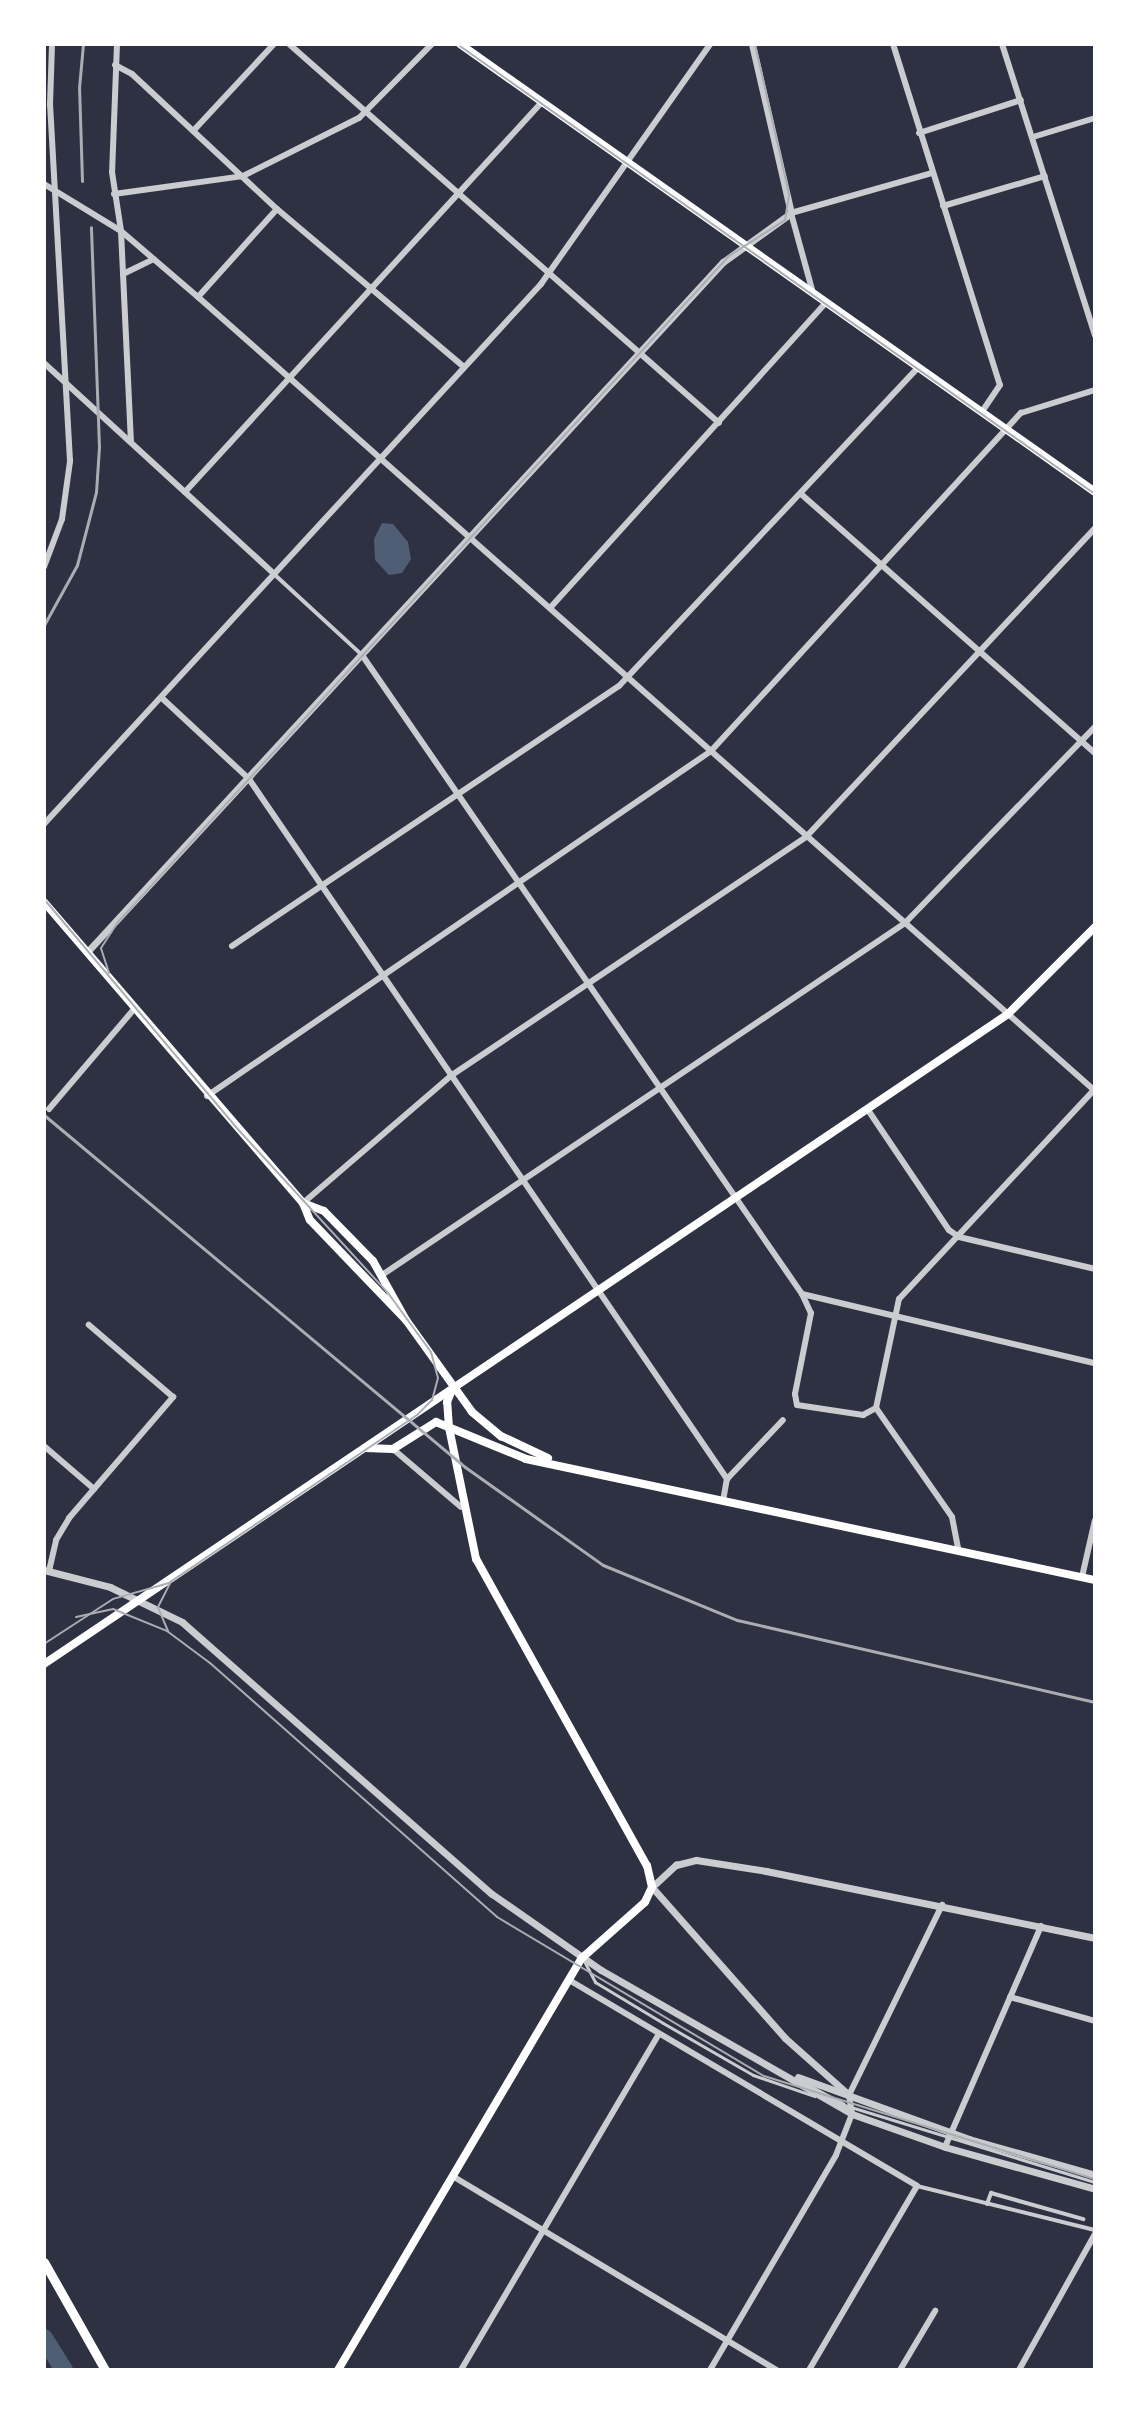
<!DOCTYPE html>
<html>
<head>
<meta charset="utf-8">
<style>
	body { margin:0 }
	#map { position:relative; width:1139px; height:2414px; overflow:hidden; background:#2d3142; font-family:"DejaVu Sans",sans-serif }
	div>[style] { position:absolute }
	.water>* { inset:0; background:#4f5d75 }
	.river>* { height:18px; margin:-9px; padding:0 9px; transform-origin:9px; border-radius:9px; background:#4f5d75 }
	.service>* { height:3px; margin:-1.5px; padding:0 1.5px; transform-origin:1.5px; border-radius:1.5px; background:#caccd0 }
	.pedestrian>* { height:4px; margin:-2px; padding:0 2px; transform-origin:2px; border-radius:2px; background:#caccd0 }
	.minor>* { height:6px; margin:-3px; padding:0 3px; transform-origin:3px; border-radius:3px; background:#caccd0 }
	.tertiary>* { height:7px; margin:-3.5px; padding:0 3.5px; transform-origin:3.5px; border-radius:3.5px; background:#caccd0 }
	.secondary>* { height:8px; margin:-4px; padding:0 4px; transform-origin:4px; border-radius:4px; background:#fff }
	.primary>* { height:9px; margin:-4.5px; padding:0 4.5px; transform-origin:4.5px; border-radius:4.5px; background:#fff }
	.tram>* { height:2px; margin:-1px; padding:0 1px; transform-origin:1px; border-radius:1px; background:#abadb3 }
	.rail>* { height:3px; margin:-1.5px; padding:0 1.5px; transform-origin:1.5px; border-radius:1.5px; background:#abadb3 }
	span { translate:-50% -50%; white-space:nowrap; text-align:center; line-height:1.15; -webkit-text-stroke:6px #fff; paint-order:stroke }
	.frame { position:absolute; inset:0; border:46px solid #fff; pointer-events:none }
</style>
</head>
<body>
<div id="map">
	<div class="water">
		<div style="clip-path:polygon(382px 523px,393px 524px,408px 542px,411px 559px,402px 573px,389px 575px,375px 560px,374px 539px)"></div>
	</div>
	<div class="river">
		<div style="left:44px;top:2338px;width:38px;rotate:58deg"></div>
	</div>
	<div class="service">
		<div style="left:584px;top:1961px;width:24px;rotate:62deg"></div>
		<div style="left:595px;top:1982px;width:79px;rotate:31.1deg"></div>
		<div style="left:663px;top:2023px;width:104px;rotate:30deg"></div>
		<div style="left:753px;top:2075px;width:65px;rotate:19deg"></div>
		<div style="left:805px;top:2083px;width:44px;rotate:28.3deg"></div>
		<div style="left:841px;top:2104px;width:266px;rotate:17.1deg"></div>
	</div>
	<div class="pedestrian">
		<div style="left:275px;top:575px;width:118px;rotate:42.6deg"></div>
		<div style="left:917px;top:2186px;width:183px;rotate:13.9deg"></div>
		<div style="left:987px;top:2204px;width:12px;rotate:-70deg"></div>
		<div style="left:991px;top:2193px;width:96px;rotate:15.8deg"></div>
	</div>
	<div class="minor">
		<div style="left:117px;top:44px;width:128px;rotate:92.2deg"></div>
		<div style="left:112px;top:172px;width:60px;rotate:81.3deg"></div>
		<div style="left:121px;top:231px;width:211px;rotate:87.3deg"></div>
		<div style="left:289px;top:44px;width:573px;rotate:41.39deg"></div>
		<div style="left:893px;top:44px;width:357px;rotate:72.6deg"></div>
		<div style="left:1000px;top:385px;width:32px;rotate:124deg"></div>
		<div style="left:1002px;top:44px;width:306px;rotate:72.3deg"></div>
		<div style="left:115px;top:65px;width:19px;rotate:28deg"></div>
		<div style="left:132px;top:74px;width:198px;rotate:43deg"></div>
		<div style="left:277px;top:209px;width:245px;rotate:40.2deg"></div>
		<div style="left:195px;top:129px;width:116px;rotate:-47.1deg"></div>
		<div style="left:919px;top:133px;width:107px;rotate:-17.9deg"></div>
		<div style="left:1033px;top:137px;width:65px;rotate:-17deg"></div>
		<div style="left:44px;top:184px;width:90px;rotate:31.4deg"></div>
		<div style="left:121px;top:231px;width:101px;rotate:40.6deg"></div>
		<div style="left:198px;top:297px;width:1198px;rotate:41.51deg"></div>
		<div style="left:114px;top:194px;width:130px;rotate:-7.9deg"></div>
		<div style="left:243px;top:176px;width:130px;rotate:-26.6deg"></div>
		<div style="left:359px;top:118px;width:104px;rotate:-45.4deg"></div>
		<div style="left:943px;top:206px;width:106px;rotate:-16.4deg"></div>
		<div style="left:123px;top:274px;width:34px;rotate:-26deg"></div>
		<div style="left:813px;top:293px;width:83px;rotate:-105.4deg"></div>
		<div style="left:791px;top:213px;width:147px;rotate:-15.8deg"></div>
		<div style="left:198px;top:297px;width:118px;rotate:-48.1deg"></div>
		<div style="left:44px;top:363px;width:311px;rotate:42.5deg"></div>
		<div style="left:185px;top:492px;width:529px;rotate:-47.53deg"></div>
		<div style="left:801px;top:494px;width:392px;rotate:41.4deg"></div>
		<div style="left:44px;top:567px;width:51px;rotate:-69.4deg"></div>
		<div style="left:62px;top:519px;width:59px;rotate:-82.1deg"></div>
		<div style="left:70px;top:461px;width:357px;rotate:-93.2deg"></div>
		<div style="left:50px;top:105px;width:61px;rotate:-88.1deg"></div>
		<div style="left:550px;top:608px;width:411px;rotate:-47.9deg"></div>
		<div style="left:362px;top:655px;width:776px;rotate:55.45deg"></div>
		<div style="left:802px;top:1294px;width:21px;rotate:65deg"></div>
		<div style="left:811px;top:1313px;width:83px;rotate:101.2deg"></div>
		<div style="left:795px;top:1394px;width:11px;rotate:80deg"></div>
		<div style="left:797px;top:1405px;width:67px;rotate:8.6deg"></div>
		<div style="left:863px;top:1415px;width:15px;rotate:-28deg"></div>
		<div style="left:163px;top:699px;width:117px;rotate:42.9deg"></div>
		<div style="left:249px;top:779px;width:848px;rotate:55.67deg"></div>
		<div style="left:44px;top:824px;width:734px;rotate:-47.37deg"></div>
		<div style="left:541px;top:284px;width:294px;rotate:-54.8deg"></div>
		<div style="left:232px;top:946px;width:466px;rotate:-33.9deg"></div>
		<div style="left:619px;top:686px;width:436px;rotate:-46.8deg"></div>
		<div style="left:207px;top:1096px;width:611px;rotate:-34.39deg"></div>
		<div style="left:711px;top:751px;width:459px;rotate:-47.5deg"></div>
		<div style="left:1021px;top:413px;width:77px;rotate:-17.3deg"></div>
		<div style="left:49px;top:1109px;width:133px;rotate:-49.6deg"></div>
		<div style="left:868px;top:1110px;width:145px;rotate:56deg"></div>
		<div style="left:949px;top:1230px;width:12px;rotate:35deg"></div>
		<div style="left:959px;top:1237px;width:140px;rotate:13.2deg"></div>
		<div style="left:303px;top:1203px;width:196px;rotate:-40.7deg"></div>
		<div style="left:452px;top:1075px;width:427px;rotate:-33.9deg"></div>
		<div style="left:806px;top:837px;width:423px;rotate:-46.9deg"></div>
		<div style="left:382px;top:1275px;width:630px;rotate:-33.94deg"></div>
		<div style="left:905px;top:923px;width:273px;rotate:-45.9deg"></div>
		<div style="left:802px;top:1294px;width:301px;rotate:13.3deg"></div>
		<div style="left:876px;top:1408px;width:111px;rotate:-78.1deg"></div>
		<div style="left:899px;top:1299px;width:287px;rotate:-47deg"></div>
		<div style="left:876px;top:1408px;width:133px;rotate:55.1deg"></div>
		<div style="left:952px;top:1517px;width:33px;rotate:79deg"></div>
		<div style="left:44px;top:1446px;width:66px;rotate:40.7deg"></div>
		<div style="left:393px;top:1449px;width:89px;rotate:40.5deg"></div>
		<div style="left:723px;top:1501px;width:22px;rotate:-80deg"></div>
		<div style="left:727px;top:1479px;width:81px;rotate:-46.5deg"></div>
		<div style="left:49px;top:1571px;width:32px;rotate:-77deg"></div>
		<div style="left:56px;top:1540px;width:26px;rotate:-59deg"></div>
		<div style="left:69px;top:1518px;width:160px;rotate:-49.3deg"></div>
		<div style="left:173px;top:1397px;width:111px;rotate:-139.4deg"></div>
		<div style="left:1082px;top:1577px;width:58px;rotate:-77.2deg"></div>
		<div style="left:569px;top:1980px;width:404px;rotate:30.6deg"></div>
		<div style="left:917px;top:2186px;width:213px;rotate:120.4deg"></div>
		<div style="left:1010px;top:1997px;width:88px;rotate:15.8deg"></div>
		<div style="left:945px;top:2147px;width:241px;rotate:-66.5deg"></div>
		<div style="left:454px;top:2177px;width:376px;rotate:30.9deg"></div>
		<div style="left:461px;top:2370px;width:389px;rotate:-59.5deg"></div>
		<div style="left:710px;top:2370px;width:249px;rotate:-59.6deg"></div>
		<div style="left:836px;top:2155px;width:44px;rotate:-68.7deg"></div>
		<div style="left:852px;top:2114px;width:19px;rotate:-99deg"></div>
		<div style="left:849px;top:2095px;width:212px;rotate:-63.9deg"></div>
		<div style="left:900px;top:2370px;width:69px;rotate:-59.3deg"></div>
		<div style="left:1019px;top:2370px;width:156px;rotate:-60.8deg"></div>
	</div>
	<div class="tertiary">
		<div style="left:88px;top:951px;width:937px;rotate:-47.34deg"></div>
		<div style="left:723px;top:262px;width:84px;rotate:-35.8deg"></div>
		<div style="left:791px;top:213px;width:173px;rotate:-103deg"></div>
		<div style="left:44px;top:1570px;width:68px;rotate:14.4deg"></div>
		<div style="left:110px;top:1587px;width:80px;rotate:25.9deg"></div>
		<div style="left:182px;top:1622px;width:412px;rotate:41.3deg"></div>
		<div style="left:492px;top:1894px;width:133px;rotate:34.9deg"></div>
		<div style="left:601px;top:1970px;width:289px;rotate:29.8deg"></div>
		<div style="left:852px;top:2114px;width:99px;rotate:19.5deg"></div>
		<div style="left:945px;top:2147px;width:156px;rotate:15.6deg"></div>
		<div style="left:798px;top:2077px;width:182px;rotate:19.9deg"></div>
		<div style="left:969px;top:2139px;width:131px;rotate:15.9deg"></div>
		<div style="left:849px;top:2095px;width:86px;rotate:-138.3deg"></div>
		<div style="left:785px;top:2038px;width:201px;rotate:-131.4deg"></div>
		<div style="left:652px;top:1887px;width:33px;rotate:-43deg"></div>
		<div style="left:676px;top:1865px;width:21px;rotate:-14deg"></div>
		<div style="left:696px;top:1860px;width:71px;rotate:8.9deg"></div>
		<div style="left:766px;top:1871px;width:336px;rotate:11.5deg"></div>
	</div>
	<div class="secondary">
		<div style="left:460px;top:44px;width:777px;rotate:35.2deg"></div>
		<div style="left:44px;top:902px;width:397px;rotate:49.3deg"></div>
		<div style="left:303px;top:1203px;width:18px;rotate:68deg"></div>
		<div style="left:310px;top:1220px;width:139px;rotate:46.2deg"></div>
		<div style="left:303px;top:1203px;width:22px;rotate:21deg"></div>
		<div style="left:324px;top:1211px;width:70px;rotate:45.6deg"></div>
		<div style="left:373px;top:1261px;width:68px;rotate:60.8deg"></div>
		<div style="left:406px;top:1320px;width:113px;rotate:54.3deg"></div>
		<div style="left:472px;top:1412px;width:38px;rotate:40deg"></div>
		<div style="left:501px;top:1436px;width:52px;rotate:25.1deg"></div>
		<div style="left:365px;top:1448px;width:28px;rotate:2deg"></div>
		<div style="left:393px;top:1449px;width:51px;rotate:-32.1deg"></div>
		<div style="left:436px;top:1422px;width:97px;rotate:22.3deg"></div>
		<div style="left:526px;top:1459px;width:582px;rotate:12.01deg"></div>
		<div style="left:44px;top:1664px;width:1163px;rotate:-33.99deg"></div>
		<div style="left:1008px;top:1014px;width:123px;rotate:-45deg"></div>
		<div style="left:338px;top:2370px;width:479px;rotate:-59.4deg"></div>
		<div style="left:582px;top:1958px;width:84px;rotate:-41.6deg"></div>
		<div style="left:645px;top:1902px;width:17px;rotate:-65deg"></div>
		<div style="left:652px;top:1887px;width:22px;rotate:-103deg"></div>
		<div style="left:647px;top:1866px;width:351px;rotate:-119.1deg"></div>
		<div style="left:476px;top:1559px;width:134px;rotate:-101.6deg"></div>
		<div style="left:449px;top:1428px;width:26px;rotate:-94deg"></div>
		<div style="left:447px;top:1402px;width:15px;rotate:-67deg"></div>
	</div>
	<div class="primary">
		<div style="left:44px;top:2262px;width:124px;rotate:60.5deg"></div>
	</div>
	<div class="tram">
		<div style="left:457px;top:44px;width:781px;rotate:35.2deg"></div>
		<div style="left:44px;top:899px;width:297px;rotate:49.9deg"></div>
		<div style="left:235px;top:1126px;width:226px;rotate:47.5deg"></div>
		<div style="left:388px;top:1293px;width:73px;rotate:53.9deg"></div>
		<div style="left:431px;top:1352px;width:27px;rotate:75deg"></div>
		<div style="left:438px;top:1378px;width:23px;rotate:105deg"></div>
		<div style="left:432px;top:1400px;width:21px;rotate:135deg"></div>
		<div style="left:417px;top:1415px;width:300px;rotate:145.9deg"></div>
		<div style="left:169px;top:1583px;width:58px;rotate:164.1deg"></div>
		<div style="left:113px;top:1599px;width:82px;rotate:146.9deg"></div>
		<div style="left:109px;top:973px;width:26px;rotate:-108deg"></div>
		<div style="left:101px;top:948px;width:31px;rotate:-57deg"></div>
		<div style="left:118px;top:922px;width:904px;rotate:-47.47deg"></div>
		<div style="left:729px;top:256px;width:67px;rotate:-32.7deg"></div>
		<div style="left:785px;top:220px;width:26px;rotate:-81deg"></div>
		<div style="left:789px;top:194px;width:154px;rotate:-102.8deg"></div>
		<div style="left:76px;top:1617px;width:38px;rotate:-12deg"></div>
		<div style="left:113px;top:1609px;width:58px;rotate:22.2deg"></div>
		<div style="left:167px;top:1631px;width:54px;rotate:36.7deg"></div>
		<div style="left:210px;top:1663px;width:383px;rotate:41.5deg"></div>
		<div style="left:497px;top:1917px;width:311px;rotate:30.8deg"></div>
		<div style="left:764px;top:2076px;width:347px;rotate:17.3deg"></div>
		<div style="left:168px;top:1631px;width:26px;rotate:-113deg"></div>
		<div style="left:158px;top:1607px;width:29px;rotate:-63deg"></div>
	</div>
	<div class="rail">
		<div style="left:82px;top:181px;width:93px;rotate:-91.8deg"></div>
		<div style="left:79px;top:88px;width:44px;rotate:-84.8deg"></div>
		<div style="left:44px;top:625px;width:68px;rotate:-61.2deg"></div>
		<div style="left:77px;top:565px;width:75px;rotate:-75.4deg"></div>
		<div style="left:96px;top:492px;width:45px;rotate:-86.2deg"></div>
		<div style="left:99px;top:447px;width:220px;rotate:-92.1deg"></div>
		<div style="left:44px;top:1115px;width:549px;rotate:39.9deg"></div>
		<div style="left:465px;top:1467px;width:169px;rotate:35.4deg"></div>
		<div style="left:603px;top:1565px;width:145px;rotate:22.3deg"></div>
		<div style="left:737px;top:1620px;width:367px;rotate:12.9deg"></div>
	</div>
	<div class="frame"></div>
</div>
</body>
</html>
